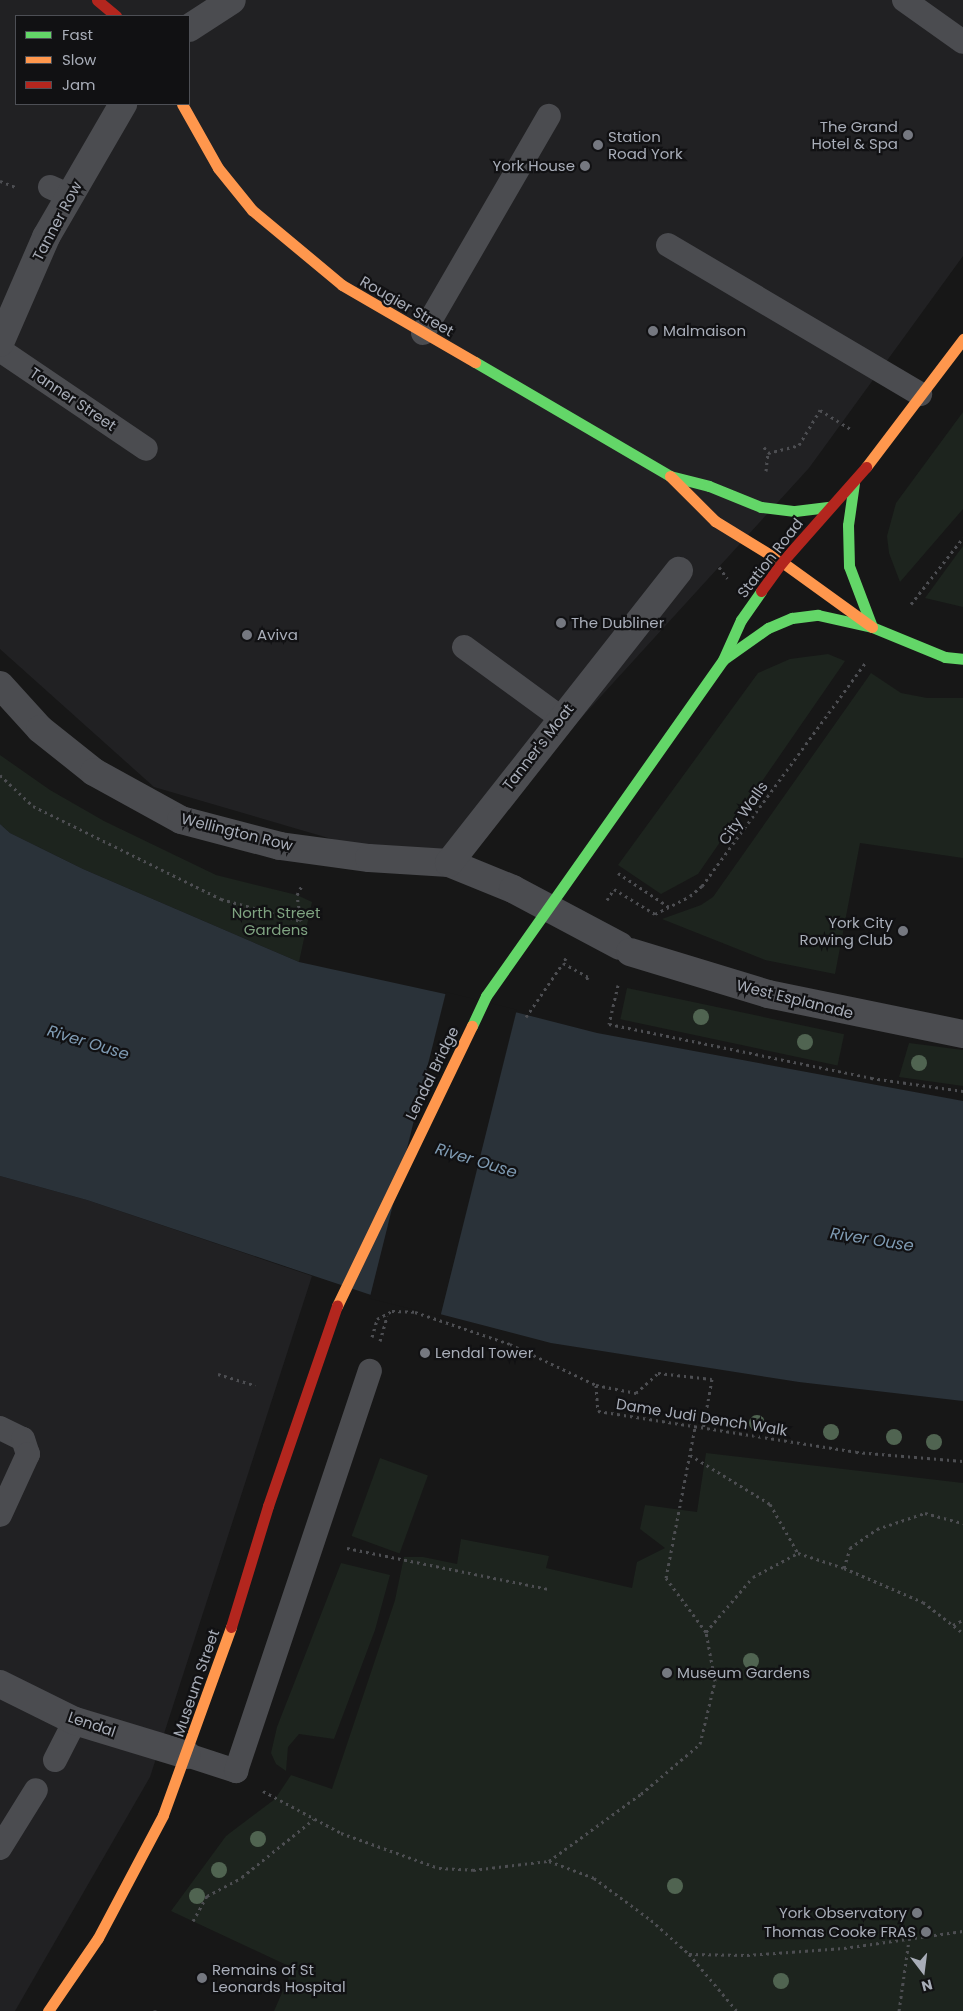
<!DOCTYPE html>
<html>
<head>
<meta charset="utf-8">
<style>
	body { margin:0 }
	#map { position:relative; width:963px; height:2011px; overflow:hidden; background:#171717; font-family:Poppins,sans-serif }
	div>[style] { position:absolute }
	.built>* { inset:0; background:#212123 }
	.green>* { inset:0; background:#1d241e; transform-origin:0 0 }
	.water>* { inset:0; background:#2a3239 }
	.pier>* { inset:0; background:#171717; transform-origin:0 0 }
	.path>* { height:3px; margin-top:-1.5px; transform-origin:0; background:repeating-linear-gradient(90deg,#4d4e52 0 2.5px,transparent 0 6.5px) }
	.lane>* { height:24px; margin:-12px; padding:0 12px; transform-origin:12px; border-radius:12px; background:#4b4c50 }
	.street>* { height:28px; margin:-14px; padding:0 14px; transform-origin:14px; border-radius:14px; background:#4b4c50 }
	.fast>* { height:11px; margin:-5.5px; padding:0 5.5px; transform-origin:5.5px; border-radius:5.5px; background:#63d668 }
	.slow>* { height:11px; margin:-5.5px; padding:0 5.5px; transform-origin:5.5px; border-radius:5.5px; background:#ff974d }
	.jam>* { height:11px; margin:-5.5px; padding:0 5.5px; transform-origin:5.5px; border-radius:5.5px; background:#b3261e }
	.trees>* { width:16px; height:16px; margin:-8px; border-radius:50%; background:#506451 }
	.dots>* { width:14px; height:14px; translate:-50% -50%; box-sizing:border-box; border:2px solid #111113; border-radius:50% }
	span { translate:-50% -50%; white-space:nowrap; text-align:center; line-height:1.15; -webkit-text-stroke:4.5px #111113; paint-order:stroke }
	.poi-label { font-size:15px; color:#a8adb8 }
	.right { translate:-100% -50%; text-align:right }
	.left { translate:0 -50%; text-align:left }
	.street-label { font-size:15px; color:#a8adb8 }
	.park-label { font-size:15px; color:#7fa381 }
	.water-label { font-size:16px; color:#7f9bb3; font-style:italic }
	.legend { position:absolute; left:15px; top:15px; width:175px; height:90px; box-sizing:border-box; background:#111113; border:1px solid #4d4f55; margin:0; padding:6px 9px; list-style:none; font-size:15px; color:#a8adb8 }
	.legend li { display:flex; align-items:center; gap:10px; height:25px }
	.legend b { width:25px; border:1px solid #4d4f55 }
	.north { position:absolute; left:898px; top:1946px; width:50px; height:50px; -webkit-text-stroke:4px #111113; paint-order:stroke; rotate:165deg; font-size:14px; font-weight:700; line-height:20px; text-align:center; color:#a8adb8 }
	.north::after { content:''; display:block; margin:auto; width:18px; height:22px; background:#a8adb8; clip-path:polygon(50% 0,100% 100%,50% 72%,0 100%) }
</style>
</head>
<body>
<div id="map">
	<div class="built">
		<div style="clip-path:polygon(evenodd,0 0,963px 0,963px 256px,809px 468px,449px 863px,342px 842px,154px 787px,0 649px,0 0,16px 16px,189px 16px,189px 104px,16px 104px,16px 16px)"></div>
		<div style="clip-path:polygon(0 1176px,87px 1200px,312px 1276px,150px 1777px,15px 2011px,0 2011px)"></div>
	</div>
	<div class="green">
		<div style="clip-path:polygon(963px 412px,963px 509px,900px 582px,889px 553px,887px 536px,896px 503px)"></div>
		<div style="clip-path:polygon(963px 546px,963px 607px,925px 598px)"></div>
		<div style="clip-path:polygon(828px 654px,845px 661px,698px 874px,661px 894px,618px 865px,758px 673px,790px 659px)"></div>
		<div style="clip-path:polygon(871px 673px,901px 693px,927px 698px,963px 698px,963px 858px,860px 843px,835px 974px,765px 960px,662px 919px,701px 905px,713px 897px)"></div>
		<div style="clip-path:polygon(0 755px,50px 790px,104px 821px,216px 875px,297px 895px,312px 902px,299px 962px,83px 869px,10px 833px,0 824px)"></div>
		<div style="left:627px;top:988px;width:222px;height:32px;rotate:12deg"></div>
		<div style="clip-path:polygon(909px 1043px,963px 1050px,963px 1086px,899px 1077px)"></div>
		<div style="clip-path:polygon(706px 1453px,963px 1483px,963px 2011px,274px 2011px,293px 1968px,171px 1911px,226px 1836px,275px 1799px,291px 1775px,332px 1789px,395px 1600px,404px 1557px,423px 1557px,457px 1564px,461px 1539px,549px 1556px,546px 1568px,632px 1588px,637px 1562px,665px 1548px,640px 1529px,645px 1505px,697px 1512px)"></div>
		<div style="left:380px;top:1458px;width:51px;height:83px;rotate:20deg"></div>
		<div style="clip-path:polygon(341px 1563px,390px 1575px,375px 1630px,334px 1739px,299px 1734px,288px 1747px,286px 1771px,276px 1764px,271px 1753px,277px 1727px)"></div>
	</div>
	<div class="water">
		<div style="clip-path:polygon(0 824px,10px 833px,83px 869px,299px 962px,445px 994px,597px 1033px,963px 1101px,963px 1401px,799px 1382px,551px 1343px,386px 1300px,87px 1200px,0 1176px)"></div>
	</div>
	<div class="pier">
		<div style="left:446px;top:992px;width:73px;height:316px;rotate:14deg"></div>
	</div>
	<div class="path">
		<div style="left:0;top:181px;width:19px;rotate:21deg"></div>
		<div style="left:764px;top:447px;width:7px;rotate:56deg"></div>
		<div style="left:768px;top:453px;width:32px;rotate:-14deg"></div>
		<div style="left:799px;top:445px;width:41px;rotate:-59deg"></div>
		<div style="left:820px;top:410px;width:36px;rotate:32deg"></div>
		<div style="left:766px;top:471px;width:18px;rotate:-84deg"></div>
		<div style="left:719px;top:567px;width:14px;rotate:54deg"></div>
		<div style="left:911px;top:604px;width:84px;rotate:-51.8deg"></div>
		<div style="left:0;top:775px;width:45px;rotate:43.2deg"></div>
		<div style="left:33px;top:806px;width:210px;rotate:26.3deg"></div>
		<div style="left:221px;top:899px;width:83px;rotate:15.4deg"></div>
		<div style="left:301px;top:921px;width:26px;rotate:-99deg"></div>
		<div style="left:297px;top:895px;width:11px;rotate:-63deg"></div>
		<div style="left:618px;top:873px;width:61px;rotate:33.7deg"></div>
		<div style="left:607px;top:900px;width:13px;rotate:-58deg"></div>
		<div style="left:614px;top:889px;width:48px;rotate:31.4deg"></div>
		<div style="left:655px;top:914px;width:39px;rotate:-27deg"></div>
		<div style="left:690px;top:896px;width:16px;rotate:-40deg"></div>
		<div style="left:702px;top:886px;width:278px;rotate:-53.8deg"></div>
		<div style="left:566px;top:958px;width:6px;rotate:121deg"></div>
		<div style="left:563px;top:963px;width:29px;rotate:29deg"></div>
		<div style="left:588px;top:977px;width:6px;rotate:121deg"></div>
		<div style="left:618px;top:985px;width:40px;rotate:103deg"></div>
		<div style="left:609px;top:1024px;width:268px;rotate:11.6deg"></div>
		<div style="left:871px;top:1078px;width:93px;rotate:8deg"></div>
		<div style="left:526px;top:1017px;width:65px;rotate:-55.6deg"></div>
		<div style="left:372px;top:1337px;width:19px;rotate:-74deg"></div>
		<div style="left:377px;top:1319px;width:17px;rotate:-28deg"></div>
		<div style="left:392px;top:1311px;width:23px;rotate:2deg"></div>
		<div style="left:415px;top:1312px;width:100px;rotate:18.6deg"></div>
		<div style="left:510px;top:1344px;width:95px;rotate:25.5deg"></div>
		<div style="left:596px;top:1385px;width:26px;rotate:86deg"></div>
		<div style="left:598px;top:1411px;width:261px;rotate:9deg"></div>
		<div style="left:856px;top:1452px;width:107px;rotate:4.8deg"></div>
		<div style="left:380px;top:1341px;width:26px;rotate:-74deg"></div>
		<div style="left:218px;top:1374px;width:39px;rotate:17deg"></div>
		<div style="left:596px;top:1385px;width:41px;rotate:11.3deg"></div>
		<div style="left:636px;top:1393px;width:30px;rotate:-42deg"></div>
		<div style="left:658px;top:1373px;width:54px;rotate:6.3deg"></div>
		<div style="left:712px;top:1379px;width:51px;rotate:100.2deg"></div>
		<div style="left:690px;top:1455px;width:94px;rotate:31.5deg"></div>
		<div style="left:770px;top:1504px;width:56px;rotate:60.3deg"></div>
		<div style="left:347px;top:1548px;width:205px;rotate:11.5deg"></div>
		<div style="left:844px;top:1568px;width:21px;rotate:-73deg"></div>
		<div style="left:850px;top:1548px;width:33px;rotate:-35deg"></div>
		<div style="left:877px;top:1529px;width:51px;rotate:-18.4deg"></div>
		<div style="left:925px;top:1513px;width:39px;rotate:15deg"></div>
		<div style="left:953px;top:1625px;width:11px;rotate:-27deg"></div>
		<div style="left:706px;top:1632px;width:72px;rotate:-49.5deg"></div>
		<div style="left:753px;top:1577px;width:51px;rotate:-28.1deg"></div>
		<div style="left:798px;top:1553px;width:48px;rotate:18.1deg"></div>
		<div style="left:844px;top:1568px;width:86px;rotate:23.3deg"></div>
		<div style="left:923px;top:1602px;width:51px;rotate:37.8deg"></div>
		<div style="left:263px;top:1791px;width:89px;rotate:28.3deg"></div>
		<div style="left:341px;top:1833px;width:104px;rotate:19.7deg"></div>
		<div style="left:439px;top:1868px;width:34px;rotate:3deg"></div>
		<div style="left:473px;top:1870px;width:77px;rotate:-6.8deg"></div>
		<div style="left:549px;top:1861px;width:48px;rotate:20.7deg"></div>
		<div style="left:594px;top:1878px;width:71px;rotate:36.4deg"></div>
		<div style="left:651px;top:1920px;width:51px;rotate:41.8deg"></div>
		<div style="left:689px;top:1954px;width:75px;rotate:49.9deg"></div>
		<div style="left:549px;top:1861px;width:114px;rotate:-36.1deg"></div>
		<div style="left:641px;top:1794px;width:77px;rotate:-40.3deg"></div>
		<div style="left:700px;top:1744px;width:65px;rotate:-76.6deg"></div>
		<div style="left:715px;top:1681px;width:50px;rotate:-100.4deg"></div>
		<div style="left:706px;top:1632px;width:67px;rotate:-126.5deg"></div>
		<div style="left:666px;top:1578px;width:153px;rotate:-79.1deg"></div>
		<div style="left:193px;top:1921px;width:29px;rotate:-61deg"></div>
		<div style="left:207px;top:1896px;width:40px;rotate:-28deg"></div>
		<div style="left:242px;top:1877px;width:92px;rotate:-38.9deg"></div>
		<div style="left:689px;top:1954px;width:58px;rotate:1deg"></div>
		<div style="left:747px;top:1955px;width:97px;rotate:-4.1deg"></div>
		<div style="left:844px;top:1948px;width:120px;rotate:-8.1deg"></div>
		<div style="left:155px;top:2011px;width:1px;rotate:-90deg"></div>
		<div style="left:899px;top:2011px;width:72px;rotate:-82deg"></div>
	</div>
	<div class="lane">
		<div style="left:904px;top:0;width:72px;rotate:35.4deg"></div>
		<div style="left:50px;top:187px;width:22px;rotate:24deg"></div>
		<div style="left:668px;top:245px;width:293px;rotate:30.6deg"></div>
		<div style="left:423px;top:333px;width:251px;rotate:-59.9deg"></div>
		<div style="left:0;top:350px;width:176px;rotate:34.1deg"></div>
		<div style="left:464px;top:647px;width:120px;rotate:36.2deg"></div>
		<div style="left:0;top:1428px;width:25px;rotate:26deg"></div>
		<div style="left:23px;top:1439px;width:16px;rotate:72deg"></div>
		<div style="left:28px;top:1454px;width:67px;rotate:114.7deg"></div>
		<div style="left:187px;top:1755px;width:52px;rotate:18.1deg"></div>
		<div style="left:236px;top:1771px;width:422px;rotate:-71.5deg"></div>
		<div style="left:55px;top:1760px;width:44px;rotate:-62.9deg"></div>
		<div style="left:0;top:1848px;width:68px;rotate:-58.2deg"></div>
	</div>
	<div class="street">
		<div style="left:189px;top:28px;width:51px;rotate:-33.1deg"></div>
		<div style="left:0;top:343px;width:116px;rotate:-66.5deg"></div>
		<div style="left:46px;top:237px;width:154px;rotate:-59.9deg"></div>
		<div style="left:0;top:685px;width:59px;rotate:47.7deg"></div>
		<div style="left:40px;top:729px;width:69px;rotate:38.5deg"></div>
		<div style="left:94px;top:772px;width:99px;rotate:28.9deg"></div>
		<div style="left:181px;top:820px;width:102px;rotate:14.7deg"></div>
		<div style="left:280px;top:846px;width:90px;rotate:7.7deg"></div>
		<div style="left:369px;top:858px;width:80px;rotate:3.6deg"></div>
		<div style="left:449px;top:863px;width:69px;rotate:22.1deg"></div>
		<div style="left:513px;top:889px;width:121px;rotate:28deg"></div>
		<div style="left:449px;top:863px;width:372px;rotate:-51.8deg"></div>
		<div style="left:630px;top:952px;width:144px;rotate:16.9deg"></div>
		<div style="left:768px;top:994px;width:199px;rotate:11.6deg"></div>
		<div style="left:0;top:1684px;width:84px;rotate:26.3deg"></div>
		<div style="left:75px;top:1721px;width:117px;rotate:16.9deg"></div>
	</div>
	<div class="fast">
		<div style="left:475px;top:362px;width:226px;rotate:30.3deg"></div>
		<div style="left:670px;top:476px;width:40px;rotate:14.4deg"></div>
		<div style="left:709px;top:486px;width:56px;rotate:22deg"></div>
		<div style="left:761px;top:507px;width:34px;rotate:7deg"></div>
		<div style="left:795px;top:511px;width:35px;rotate:-7deg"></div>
		<div style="left:854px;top:483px;width:42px;rotate:98.1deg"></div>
		<div style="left:848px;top:525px;width:41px;rotate:88.6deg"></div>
		<div style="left:849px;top:566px;width:65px;rotate:69.3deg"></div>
		<div style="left:724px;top:659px;width:54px;rotate:-35.2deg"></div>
		<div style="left:768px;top:628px;width:26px;rotate:-23deg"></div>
		<div style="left:792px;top:618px;width:26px;rotate:-7deg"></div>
		<div style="left:818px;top:615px;width:55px;rotate:12.5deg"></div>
		<div style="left:872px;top:627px;width:79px;rotate:22.3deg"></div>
		<div style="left:945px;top:657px;width:18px;rotate:6deg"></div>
		<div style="left:472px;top:1026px;width:33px;rotate:-65deg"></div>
		<div style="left:486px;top:996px;width:411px;rotate:-54.8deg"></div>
		<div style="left:723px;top:660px;width:44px;rotate:-65.8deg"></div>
		<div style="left:741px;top:620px;width:35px;rotate:-55deg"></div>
	</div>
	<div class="slow">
		<div style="left:182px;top:104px;width:73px;rotate:60.6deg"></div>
		<div style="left:218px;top:168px;width:54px;rotate:51deg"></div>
		<div style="left:252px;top:210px;width:117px;rotate:39.8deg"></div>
		<div style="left:342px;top:285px;width:154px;rotate:30.1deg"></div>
		<div style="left:866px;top:467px;width:161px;rotate:-52.8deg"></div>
		<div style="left:670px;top:476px;width:64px;rotate:45deg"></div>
		<div style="left:715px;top:521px;width:79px;rotate:31.5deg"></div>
		<div style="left:782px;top:562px;width:111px;rotate:35.8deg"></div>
		<div style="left:337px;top:1306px;width:311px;rotate:-64.3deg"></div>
		<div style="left:48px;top:2011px;width:88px;rotate:-55.6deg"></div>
		<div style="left:98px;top:1938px;width:139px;rotate:-62.1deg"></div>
		<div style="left:163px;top:1815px;width:200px;rotate:-70.1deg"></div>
	</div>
	<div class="jam">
		<div style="left:97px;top:0;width:25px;rotate:40deg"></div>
		<div style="left:761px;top:591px;width:36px;rotate:-54deg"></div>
		<div style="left:782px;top:562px;width:127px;rotate:-48.5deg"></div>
		<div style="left:231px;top:1627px;width:127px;rotate:-73deg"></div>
		<div style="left:268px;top:1506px;width:212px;rotate:-71deg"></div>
	</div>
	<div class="trees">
		<div style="left:701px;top:1017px"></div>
		<div style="left:805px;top:1042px"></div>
		<div style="left:919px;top:1063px"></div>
		<div style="left:757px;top:1423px"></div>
		<div style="left:831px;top:1432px"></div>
		<div style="left:894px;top:1437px"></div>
		<div style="left:934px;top:1442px"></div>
		<div style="left:751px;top:1661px"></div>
		<div style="left:258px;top:1839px"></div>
		<div style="left:219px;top:1870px"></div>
		<div style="left:675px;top:1886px"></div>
		<div style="left:197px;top:1896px"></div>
		<div style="left:781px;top:1981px"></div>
	</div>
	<div class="dots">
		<div style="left:908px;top:135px;background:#757880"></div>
		<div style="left:598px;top:145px;background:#757880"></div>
		<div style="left:585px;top:166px;background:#757880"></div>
		<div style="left:653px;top:331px;background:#757880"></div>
		<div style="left:561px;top:623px;background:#757880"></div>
		<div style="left:247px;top:635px;background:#757880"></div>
		<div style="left:903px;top:931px;background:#757880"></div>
		<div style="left:425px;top:1353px;background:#757880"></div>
		<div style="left:667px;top:1673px;background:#757880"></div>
		<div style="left:917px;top:1913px;background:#757880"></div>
		<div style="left:926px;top:1932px;background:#757880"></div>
		<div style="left:202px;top:1978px;background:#757880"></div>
	</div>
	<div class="poi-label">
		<span class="right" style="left:898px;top:135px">The Grand<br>Hotel &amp; Spa</span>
		<span class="left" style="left:608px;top:145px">Station<br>Road York</span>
		<span class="right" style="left:575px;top:166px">York House</span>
		<span class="left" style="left:663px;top:331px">Malmaison</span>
		<span class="left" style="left:571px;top:623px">The Dubliner</span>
		<span class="left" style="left:257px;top:635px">Aviva</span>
		<span class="right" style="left:893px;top:931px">York City<br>Rowing Club</span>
		<span class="left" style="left:435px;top:1353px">Lendal Tower</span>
		<span class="left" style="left:677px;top:1673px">Museum Gardens</span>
		<span class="right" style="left:907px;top:1913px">York Observatory</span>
		<span class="right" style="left:916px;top:1932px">Thomas Cooke FRAS</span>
		<span class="left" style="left:212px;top:1978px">Remains of St<br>Leonards Hospital</span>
	</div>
	<div class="street-label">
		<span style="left:57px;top:221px;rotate:-62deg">Tanner Row</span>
		<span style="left:407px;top:306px;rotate:30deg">Rougier Street</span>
		<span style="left:73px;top:399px;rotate:34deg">Tanner Street</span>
		<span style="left:770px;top:558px;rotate:-52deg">Station Road</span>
		<span style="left:538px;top:747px;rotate:-52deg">Tanner's Moat</span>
		<span style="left:743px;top:813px;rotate:-55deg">City Walls</span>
		<span style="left:237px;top:832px;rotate:14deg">Wellington Row</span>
		<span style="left:795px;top:999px;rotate:14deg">West Esplanade</span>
		<span style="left:432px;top:1073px;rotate:-64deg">Lendal Bridge</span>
		<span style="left:702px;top:1417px;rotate:9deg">Dame Judi Dench Walk</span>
		<span style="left:196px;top:1683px;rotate:-71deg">Museum Street</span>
		<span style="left:92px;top:1724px;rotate:19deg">Lendal</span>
	</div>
	<div class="park-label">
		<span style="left:276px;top:921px">North Street<br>Gardens</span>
	</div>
	<div class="water-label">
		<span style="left:88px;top:1043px;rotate:17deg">River Ouse</span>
		<span style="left:476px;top:1161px;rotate:17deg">River Ouse</span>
		<span style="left:872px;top:1240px;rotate:9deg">River Ouse</span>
	</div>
	<ul class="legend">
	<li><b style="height:6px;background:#63d668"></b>Fast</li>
	<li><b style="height:6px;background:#ff974d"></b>Slow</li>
	<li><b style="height:6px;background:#b3261e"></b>Jam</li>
	</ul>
	<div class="north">N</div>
</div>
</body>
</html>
